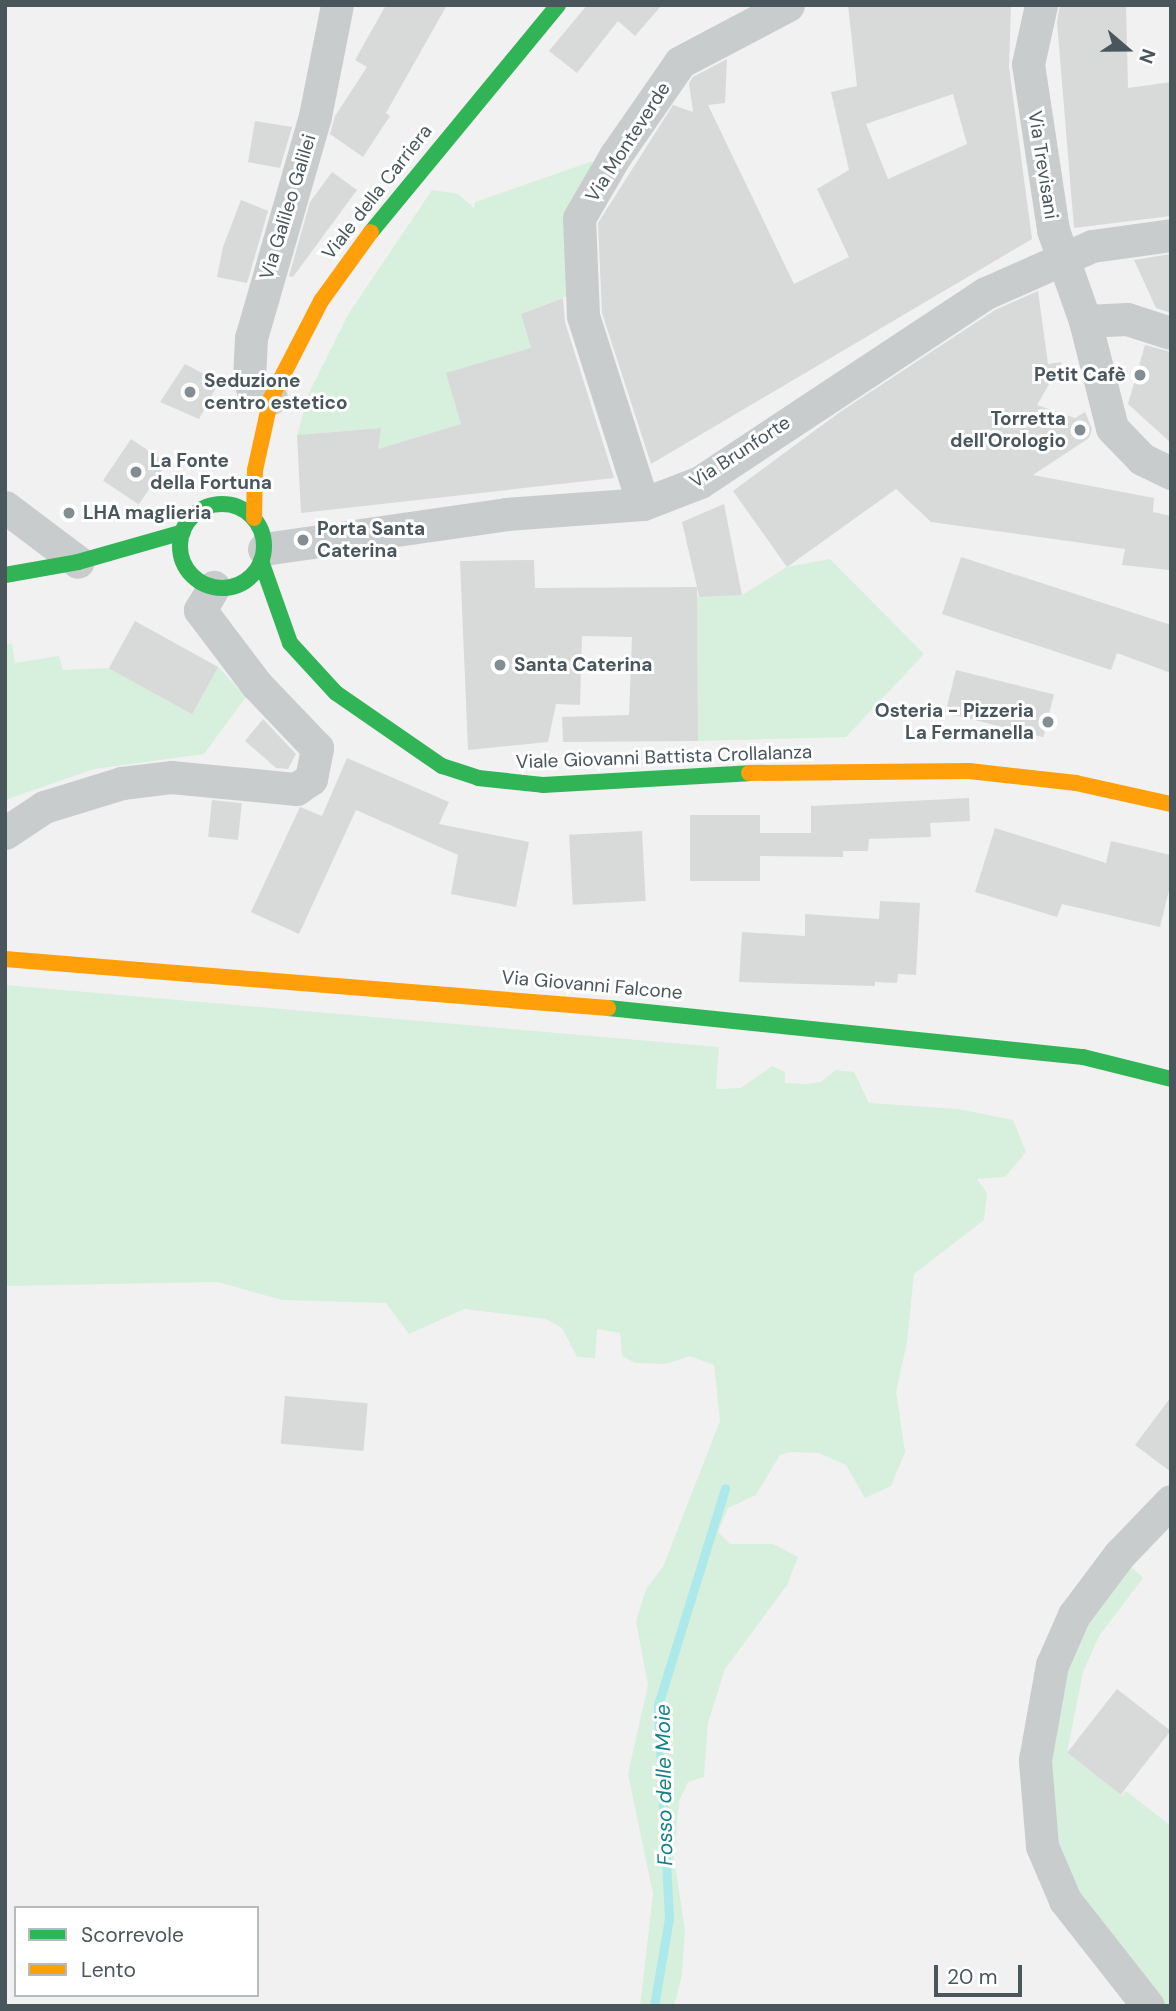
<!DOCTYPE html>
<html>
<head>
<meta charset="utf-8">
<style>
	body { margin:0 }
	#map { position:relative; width:1176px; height:2011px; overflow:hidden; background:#f2f1f1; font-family:"DM Sans",sans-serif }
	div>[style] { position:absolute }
	.green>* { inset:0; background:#d7efdd }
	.stream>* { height:9px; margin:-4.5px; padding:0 4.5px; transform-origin:4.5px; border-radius:4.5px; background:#ade8eb }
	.building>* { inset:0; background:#d8d9d9; transform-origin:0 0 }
	.street>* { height:33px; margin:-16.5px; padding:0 16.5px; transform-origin:16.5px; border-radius:16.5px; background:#c9cccd }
	.fast>* { height:16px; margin:-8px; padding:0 8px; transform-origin:8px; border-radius:8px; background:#30b455 }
	.fast>.ring { margin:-8px; padding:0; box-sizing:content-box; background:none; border:16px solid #30b455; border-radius:50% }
	.slow>* { height:16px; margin:-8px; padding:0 8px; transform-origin:8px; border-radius:8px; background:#ff9f0a }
	.dots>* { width:19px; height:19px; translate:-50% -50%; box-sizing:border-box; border:4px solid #fff; border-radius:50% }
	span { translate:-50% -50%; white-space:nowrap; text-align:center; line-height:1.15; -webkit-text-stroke:6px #fff; paint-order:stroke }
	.street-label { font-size:19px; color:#49575d }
	.poi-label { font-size:19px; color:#49575d; font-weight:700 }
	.right { translate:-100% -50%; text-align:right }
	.left { translate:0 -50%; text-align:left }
	.water-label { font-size:21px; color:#128289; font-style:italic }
	.frame { position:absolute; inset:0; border:7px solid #49575d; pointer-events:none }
	.legend { position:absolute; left:14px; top:1906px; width:245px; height:91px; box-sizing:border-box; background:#fff; border:2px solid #b6bcbe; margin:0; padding:9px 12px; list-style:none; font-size:21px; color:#49575d }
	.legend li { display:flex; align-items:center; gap:14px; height:35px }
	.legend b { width:35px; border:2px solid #b6bcbe }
	.north { position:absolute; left:1092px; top:14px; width:70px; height:70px; -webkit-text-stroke:5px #fff; paint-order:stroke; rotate:110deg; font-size:19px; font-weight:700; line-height:28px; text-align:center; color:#49575d }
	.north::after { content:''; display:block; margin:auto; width:24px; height:32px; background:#49575d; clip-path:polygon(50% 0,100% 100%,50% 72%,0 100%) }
	.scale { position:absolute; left:934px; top:1965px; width:88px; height:32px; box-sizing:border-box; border:4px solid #49575d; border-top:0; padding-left:9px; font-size:21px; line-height:24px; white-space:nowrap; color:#49575d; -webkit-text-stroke:5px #fff; paint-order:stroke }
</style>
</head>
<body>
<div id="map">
	<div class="green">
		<div style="clip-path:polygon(593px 161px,571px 214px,567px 296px,521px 314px,551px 418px,461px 424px,378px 449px,380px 428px,297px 435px,309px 393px,349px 313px,432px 190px,458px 194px,474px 208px,475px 202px)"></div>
		<div style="clip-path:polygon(830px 559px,924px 654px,846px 737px,698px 741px,697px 597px,742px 595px,787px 567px)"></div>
		<div style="clip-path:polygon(12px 643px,15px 663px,59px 656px,63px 670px,109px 668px,191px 714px,218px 667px,246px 697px,204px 754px,94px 769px,5px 800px,5px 645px)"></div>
		<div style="clip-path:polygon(5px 985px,719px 1047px,716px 1089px,741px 1088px,772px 1066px,785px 1072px,785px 1083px,807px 1084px,821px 1082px,836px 1070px,854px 1072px,869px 1103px,958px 1109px,1013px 1120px,1026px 1152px,1005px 1177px,977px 1179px,987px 1193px,984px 1220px,914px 1274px,907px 1342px,896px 1392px,905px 1452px,891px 1486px,865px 1498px,846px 1465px,819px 1453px,790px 1452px,780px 1455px,756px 1495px,728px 1508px,718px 1532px,730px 1544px,773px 1544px,798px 1557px,787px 1585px,725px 1669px,708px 1723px,704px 1777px,688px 1782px,679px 1801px,674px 1858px,685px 1930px,682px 1975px,674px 2006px,640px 2006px,653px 1894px,628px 1774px,648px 1685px,636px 1621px,646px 1589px,663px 1567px,720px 1421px,714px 1365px,690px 1356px,666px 1364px,635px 1363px,622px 1356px,620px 1333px,597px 1329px,595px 1358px,577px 1357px,562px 1328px,546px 1319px,464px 1309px,409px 1334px,386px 1303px,282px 1300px,218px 1282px,5px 1286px)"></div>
		<div style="clip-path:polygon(1123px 1559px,1143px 1578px,1099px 1636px,1083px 1672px,1067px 1753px,1122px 1796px,1126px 1791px,1171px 1826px,1171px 2006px,1153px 2006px,1047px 1843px,1057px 1666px)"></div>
	</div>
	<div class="stream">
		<div style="left:654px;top:2006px;width:89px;rotate:-80.3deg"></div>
		<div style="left:669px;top:1918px;width:213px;rotate:-93deg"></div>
		<div style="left:658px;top:1705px;width:227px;rotate:-72.8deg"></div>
	</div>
	<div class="building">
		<div style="clip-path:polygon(386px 5px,447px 5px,386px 113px,390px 116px,363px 157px,330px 134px,335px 116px,367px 67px,355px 60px)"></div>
		<div style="clip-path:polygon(587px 5px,662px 5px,635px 36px,618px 21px,577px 73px,549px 51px)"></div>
		<div style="clip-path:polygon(evenodd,848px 5px,1011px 5px,1009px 67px,1032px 239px,651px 464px,602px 313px,598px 223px,673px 105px,693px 112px,689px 83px,693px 77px,727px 59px,725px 103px,708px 105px,794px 284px,849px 257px,817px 189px,849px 170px,831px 92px,857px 86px,848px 5px,953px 94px,967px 144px,888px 179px,866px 124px,953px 94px)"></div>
		<div style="clip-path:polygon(1060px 5px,1126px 5px,1128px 88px,1171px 82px,1171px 216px,1074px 228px,1057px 22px)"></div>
		<div style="clip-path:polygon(255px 121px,292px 127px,280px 168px,248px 162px)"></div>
		<div style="clip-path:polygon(332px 172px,357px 190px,293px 277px,289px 276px,310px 202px)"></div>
		<div style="clip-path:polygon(241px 200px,268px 211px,247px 283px,217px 277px,223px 247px)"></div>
		<div style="clip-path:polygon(1171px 254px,1171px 313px,1156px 308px,1134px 260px)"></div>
		<div style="clip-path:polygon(1038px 291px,1048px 364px,1062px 362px,1037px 405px,1075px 418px,1085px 412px,1092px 429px,1089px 438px,1033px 475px,1154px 498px,1153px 512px,1171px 516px,1169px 570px,1122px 565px,1125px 549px,931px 522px,896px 489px,787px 567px,733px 491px,840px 412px,995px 310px)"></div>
		<div style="clip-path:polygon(563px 298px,565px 322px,614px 478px,301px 513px,297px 435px,381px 428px,378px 449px,461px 424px,446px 373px,531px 348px,521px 314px)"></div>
		<div style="clip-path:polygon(1145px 345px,1171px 352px,1171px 443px,1128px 404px)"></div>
		<div style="clip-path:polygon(185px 364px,219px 382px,199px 419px,160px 402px)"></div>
		<div style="left:131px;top:439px;width:43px;height:50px;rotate:34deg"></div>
		<div style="clip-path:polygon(724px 504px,742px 595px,699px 597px,697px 587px,698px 741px,563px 742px,562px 717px,629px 715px,632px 637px,582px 636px,580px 705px,556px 704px,548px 742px,468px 750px,460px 561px,534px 560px,535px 588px,697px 587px,682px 522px)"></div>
		<div style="clip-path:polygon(961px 557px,1171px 625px,1171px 673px,1117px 653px,1111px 670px,942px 614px)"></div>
		<div style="left:135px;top:621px;width:95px;height:54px;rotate:29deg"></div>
		<div style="left:956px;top:670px;width:101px;height:44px;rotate:14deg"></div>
		<div style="clip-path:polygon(263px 719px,296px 754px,288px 769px,276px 768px,245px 741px)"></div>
		<div style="clip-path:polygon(347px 758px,449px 802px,439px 824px,529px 842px,516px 907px,451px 894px,458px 855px,356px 810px,299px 934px,251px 912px,300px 807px,322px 816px)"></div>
		<div style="clip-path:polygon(969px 798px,970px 821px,930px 823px,931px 837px,869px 839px,868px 851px,843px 851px,843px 857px,760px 856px,760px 881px,690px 881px,690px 815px,760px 815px,760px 833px,811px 833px,811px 806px)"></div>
		<div style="left:212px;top:800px;width:30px;height:37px;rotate:6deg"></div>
		<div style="clip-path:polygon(995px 828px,1106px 863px,1111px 841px,1171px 855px,1171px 882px,1160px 927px,1062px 904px,1057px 917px,975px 892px)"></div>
		<div style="left:642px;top:831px;width:70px;height:73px;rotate:87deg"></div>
		<div style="clip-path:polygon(880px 901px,920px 903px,916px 975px,898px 974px,897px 983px,875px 982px,875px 986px,739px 982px,742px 932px,805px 936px,805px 914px,879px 919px)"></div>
		<div style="left:285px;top:1396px;width:83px;height:48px;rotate:5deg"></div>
		<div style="clip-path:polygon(1171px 1397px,1171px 1472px,1135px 1445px)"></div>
		<div style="left:1117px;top:1689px;width:68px;height:81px;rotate:38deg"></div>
	</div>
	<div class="street">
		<div style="left:1041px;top:5px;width:60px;rotate:102.4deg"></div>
		<div style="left:1028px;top:64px;width:168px;rotate:81.4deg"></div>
		<div style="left:1053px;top:230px;width:96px;rotate:70.6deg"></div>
		<div style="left:1085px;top:321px;width:110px;rotate:75.8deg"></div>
		<div style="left:1112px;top:428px;width:43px;rotate:45.9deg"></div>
		<div style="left:1142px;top:459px;width:32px;rotate:26deg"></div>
		<div style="left:1085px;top:321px;width:42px;rotate:-2.7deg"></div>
		<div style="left:1127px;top:319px;width:46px;rotate:17.7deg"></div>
		<div style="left:271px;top:398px;width:20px;rotate:-156deg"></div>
		<div style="left:253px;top:390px;width:12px;rotate:-110deg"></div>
		<div style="left:249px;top:379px;width:41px;rotate:-87.2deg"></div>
		<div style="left:251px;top:338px;width:231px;rotate:-73.9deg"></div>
		<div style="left:315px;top:116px;width:113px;rotate:-78.8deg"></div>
		<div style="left:643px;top:504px;width:197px;rotate:-107.7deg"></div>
		<div style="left:583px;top:316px;width:98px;rotate:-92.3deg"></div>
		<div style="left:579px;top:218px;width:72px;rotate:-59.9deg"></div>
		<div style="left:615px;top:156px;width:114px;rotate:-55.3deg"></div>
		<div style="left:680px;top:62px;width:122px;rotate:-27.8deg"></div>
		<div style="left:5px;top:507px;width:91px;rotate:37deg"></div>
		<div style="left:264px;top:549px;width:245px;rotate:-8.2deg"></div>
		<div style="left:506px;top:514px;width:137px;rotate:-4.2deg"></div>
		<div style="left:643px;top:504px;width:61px;rotate:-21.1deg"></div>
		<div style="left:700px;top:482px;width:343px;rotate:-33.5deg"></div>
		<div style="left:986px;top:293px;width:116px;rotate:-23.9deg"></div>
		<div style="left:1092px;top:246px;width:80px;rotate:-7.9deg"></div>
		<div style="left:5px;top:833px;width:47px;rotate:-33.7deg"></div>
		<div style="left:44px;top:807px;width:82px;rotate:-17.1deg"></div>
		<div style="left:122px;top:783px;width:49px;rotate:-7deg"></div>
		<div style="left:171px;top:777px;width:126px;rotate:5.5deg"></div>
		<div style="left:296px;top:789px;width:18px;rotate:-34deg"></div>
		<div style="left:311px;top:779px;width:32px;rotate:-79deg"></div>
		<div style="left:317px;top:748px;width:88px;rotate:-133.6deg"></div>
		<div style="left:256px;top:684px;width:93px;rotate:-127.1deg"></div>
		<div style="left:200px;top:610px;width:27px;rotate:-59deg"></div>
		<div style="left:1148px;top:2006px;width:135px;rotate:-128.1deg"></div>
		<div style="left:1065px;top:1900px;width:59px;rotate:-113.1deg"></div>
		<div style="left:1042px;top:1846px;width:86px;rotate:-94.7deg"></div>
		<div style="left:1035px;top:1760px;width:97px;rotate:-79.9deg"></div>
		<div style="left:1052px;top:1665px;width:55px;rotate:-66.3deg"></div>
		<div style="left:1074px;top:1615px;width:75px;rotate:-53.1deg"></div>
		<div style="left:1119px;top:1555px;width:75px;rotate:-46.1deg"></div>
	</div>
	<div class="fast">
		<div style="left:371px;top:232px;width:294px;rotate:-50.5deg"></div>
		<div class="ring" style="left:180px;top:504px;width:68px;height:68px"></div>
		<div style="left:261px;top:561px;width:87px;rotate:70.5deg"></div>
		<div style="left:290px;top:643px;width:68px;rotate:47.4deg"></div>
		<div style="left:336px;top:693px;width:129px;rotate:34.6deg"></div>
		<div style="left:442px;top:766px;width:38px;rotate:18deg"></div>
		<div style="left:478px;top:778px;width:65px;rotate:6.1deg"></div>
		<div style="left:543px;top:785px;width:206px;rotate:-3.3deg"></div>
		<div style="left:5px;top:575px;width:74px;rotate:-10.1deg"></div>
		<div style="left:78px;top:562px;width:109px;rotate:-15.9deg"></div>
		<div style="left:608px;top:1008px;width:478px;rotate:5.9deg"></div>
		<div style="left:1083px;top:1057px;width:91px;rotate:14deg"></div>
	</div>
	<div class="slow">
		<div style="left:254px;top:518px;width:48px;rotate:-88.8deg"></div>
		<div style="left:255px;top:470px;width:74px;rotate:-77.5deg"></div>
		<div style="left:271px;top:398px;width:109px;rotate:-62.7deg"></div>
		<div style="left:321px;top:301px;width:85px;rotate:-54.1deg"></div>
		<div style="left:749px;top:773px;width:220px;rotate:-0.5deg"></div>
		<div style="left:969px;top:771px;width:108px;rotate:6.4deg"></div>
		<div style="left:1076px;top:783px;width:97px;rotate:12.5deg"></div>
		<div style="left:5px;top:959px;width:605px;rotate:4.65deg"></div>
	</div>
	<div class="dots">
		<div style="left:1140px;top:375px;background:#848d91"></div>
		<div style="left:190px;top:392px;background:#848d91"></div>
		<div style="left:1080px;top:430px;background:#848d91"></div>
		<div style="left:136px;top:472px;background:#848d91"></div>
		<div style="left:69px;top:513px;background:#848d91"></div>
		<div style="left:303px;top:540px;background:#848d91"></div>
		<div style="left:500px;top:665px;background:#848d91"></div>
		<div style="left:1048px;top:722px;background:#848d91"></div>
	</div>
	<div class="street-label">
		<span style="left:628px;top:142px;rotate:-57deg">Via Monteverde</span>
		<span style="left:1043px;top:165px;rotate:81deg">Via Trevisani</span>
		<span style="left:377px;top:192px;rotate:-52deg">Viale della Carriera</span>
		<span style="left:288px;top:207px;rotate:-73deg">Via Galileo Galilei</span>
		<span style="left:740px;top:452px;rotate:-33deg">Via Brunforte</span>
		<span style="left:664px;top:757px;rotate:-2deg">Viale Giovanni Battista Crollalanza</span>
		<span style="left:592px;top:985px;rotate:5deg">Via Giovanni Falcone</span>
	</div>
	<div class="poi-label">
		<span class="right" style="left:1126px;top:375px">Petit Cafè</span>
		<span class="left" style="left:204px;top:392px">Seduzione<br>centro estetico</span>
		<span class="right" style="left:1066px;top:430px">Torretta<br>dell'Orologio</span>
		<span class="left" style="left:150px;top:472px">La Fonte<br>della Fortuna</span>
		<span class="left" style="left:83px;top:513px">LHA maglieria</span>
		<span class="left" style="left:317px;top:540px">Porta Santa<br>Caterina</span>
		<span class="left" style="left:514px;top:665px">Santa Caterina</span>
		<span class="right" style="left:1034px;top:722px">Osteria - Pizzeria<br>La Fermanella</span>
	</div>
	<div class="water-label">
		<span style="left:664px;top:1785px;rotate:-91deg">Fosso delle Moie</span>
	</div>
	<div class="frame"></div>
	<ul class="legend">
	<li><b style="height:9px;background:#30b455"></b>Scorrevole</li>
	<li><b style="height:9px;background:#ff9f0a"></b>Lento</li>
	</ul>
	<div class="north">N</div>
	<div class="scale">20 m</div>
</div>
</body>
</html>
